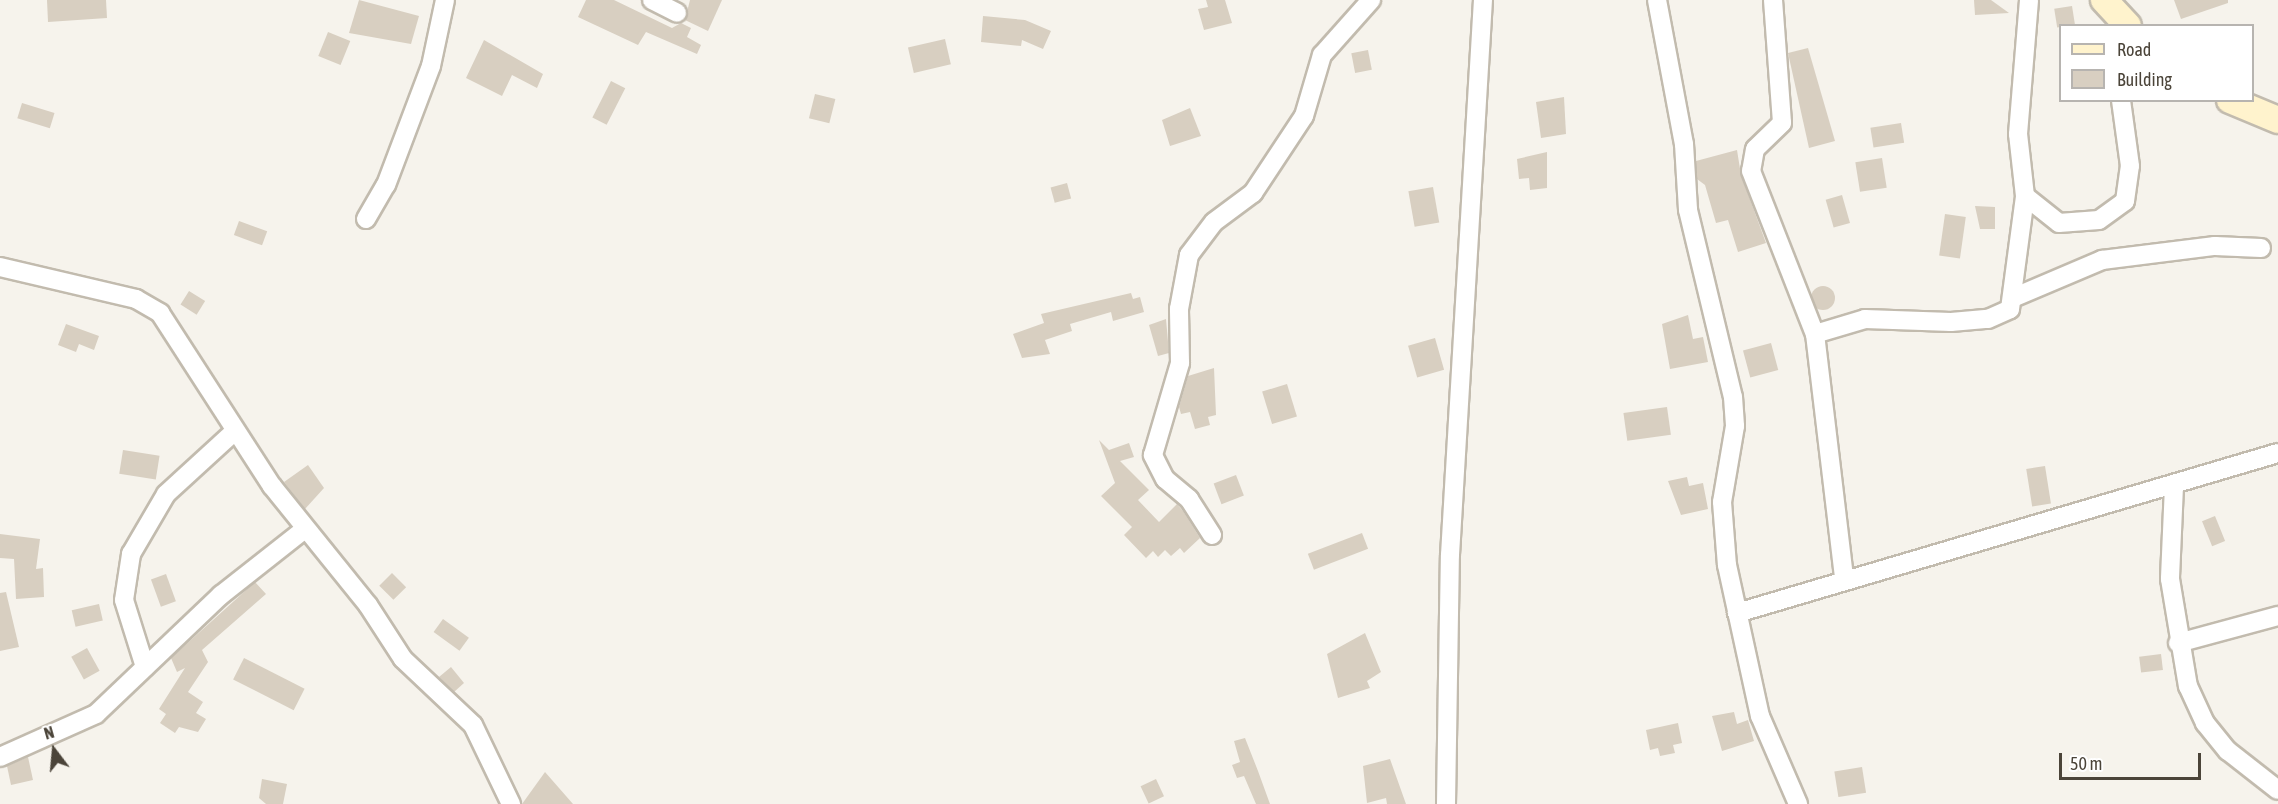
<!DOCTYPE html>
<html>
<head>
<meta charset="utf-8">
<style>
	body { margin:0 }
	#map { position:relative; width:2278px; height:804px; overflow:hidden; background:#f6f3ec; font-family:"Asap Condensed",sans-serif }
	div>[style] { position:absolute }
	.building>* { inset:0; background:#d8cfc1; transform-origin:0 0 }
	.round { border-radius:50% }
	.roads { filter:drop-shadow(2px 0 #c2bbae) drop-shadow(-2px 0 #c2bbae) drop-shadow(0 2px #c2bbae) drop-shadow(0 -2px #c2bbae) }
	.street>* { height:18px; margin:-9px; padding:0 9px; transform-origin:9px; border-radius:9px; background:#fff }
	.secondary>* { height:26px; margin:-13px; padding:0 13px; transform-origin:13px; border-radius:13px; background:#fff3cd }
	span { translate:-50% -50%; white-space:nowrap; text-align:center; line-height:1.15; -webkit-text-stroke:6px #fff; paint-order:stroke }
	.legend { position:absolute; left:2059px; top:24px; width:195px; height:78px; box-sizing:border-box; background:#fff; border:2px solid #b7b4b0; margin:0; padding:8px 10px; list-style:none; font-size:18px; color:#4b4439 }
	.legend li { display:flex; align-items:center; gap:12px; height:30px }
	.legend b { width:30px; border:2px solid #b7b4b0 }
	.north { position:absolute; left:24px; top:720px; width:60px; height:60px; -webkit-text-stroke:4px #fff; paint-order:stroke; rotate:344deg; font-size:16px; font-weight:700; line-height:24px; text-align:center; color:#4b4439 }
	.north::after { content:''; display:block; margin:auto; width:21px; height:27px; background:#4b4439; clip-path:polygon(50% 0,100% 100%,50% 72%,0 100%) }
	.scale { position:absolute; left:2059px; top:753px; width:142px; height:27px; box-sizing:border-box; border:3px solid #4b4439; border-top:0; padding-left:8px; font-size:18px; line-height:21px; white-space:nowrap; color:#4b4439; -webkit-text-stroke:4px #fff; paint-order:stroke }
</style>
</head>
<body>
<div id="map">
	<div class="building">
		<div style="clip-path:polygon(47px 0,106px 0,107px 18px,48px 22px)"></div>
		<div style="clip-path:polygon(359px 0,419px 16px,411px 44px,349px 33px)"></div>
		<div style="clip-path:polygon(586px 0,614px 0,672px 28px,681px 23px,691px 28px,687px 37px,701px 45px,697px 54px,646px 32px,638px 45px,578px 17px)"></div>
		<div style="clip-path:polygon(690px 0,722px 0,708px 31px,685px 20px)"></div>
		<div style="clip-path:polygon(1206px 0,1225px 0,1232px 23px,1204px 30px,1198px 9px,1208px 7px)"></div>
		<div style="clip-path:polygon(1974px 0,1991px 0,2009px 13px,1975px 15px)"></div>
		<div style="clip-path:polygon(2174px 0,2228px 0,2228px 3px,2181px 19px)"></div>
		<div style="left:2072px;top:6px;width:19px;height:18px;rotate:81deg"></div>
		<div style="clip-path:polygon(983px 16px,1025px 20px,1051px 31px,1043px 49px,1022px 40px,1021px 46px,981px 42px)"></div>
		<div style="left:328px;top:32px;width:24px;height:26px;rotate:22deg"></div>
		<div style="left:945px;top:39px;width:26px;height:38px;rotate:77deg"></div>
		<div style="clip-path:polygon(484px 40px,543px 74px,537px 88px,512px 75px,502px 96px,466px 78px)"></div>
		<div style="clip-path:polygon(1808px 48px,1835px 141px,1809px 148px,1788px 53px)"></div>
		<div style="left:1368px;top:50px;width:20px;height:17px;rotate:79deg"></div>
		<div style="left:611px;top:81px;width:16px;height:41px;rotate:27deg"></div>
		<div style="left:815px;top:94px;width:21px;height:25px;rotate:14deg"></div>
		<div style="clip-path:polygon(1564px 97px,1566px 134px,1541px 138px,1536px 102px)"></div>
		<div style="left:22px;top:103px;width:34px;height:16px;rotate:17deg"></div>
		<div style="clip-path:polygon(1190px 108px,1201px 136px,1170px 146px,1162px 120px)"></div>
		<div style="left:1901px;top:123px;width:20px;height:31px;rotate:81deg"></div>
		<div style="clip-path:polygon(1737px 150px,1741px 175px,1766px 243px,1738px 252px,1728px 220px,1716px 223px,1705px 185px,1697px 179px,1696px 161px)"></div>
		<div style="clip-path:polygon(1547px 152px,1547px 188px,1530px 190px,1529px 178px,1519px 179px,1517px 159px)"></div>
		<div style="left:1882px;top:158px;width:30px;height:27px;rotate:81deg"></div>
		<div style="left:1067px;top:183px;width:16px;height:17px;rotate:75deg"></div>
		<div style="left:1433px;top:187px;width:36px;height:25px;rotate:80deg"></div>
		<div style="left:1842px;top:195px;width:29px;height:17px;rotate:74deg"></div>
		<div style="clip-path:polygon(1975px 206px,1995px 207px,1995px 229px,1980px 229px)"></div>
		<div style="left:1945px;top:214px;width:21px;height:42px;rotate:8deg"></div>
		<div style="left:239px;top:221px;width:30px;height:15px;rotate:20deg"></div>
		<div class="round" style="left:1811px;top:286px;width:24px;height:24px"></div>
		<div style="left:189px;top:291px;width:19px;height:16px;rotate:32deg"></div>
		<div style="clip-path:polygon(1131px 293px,1133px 299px,1140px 297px,1144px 312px,1113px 321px,1111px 312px,1070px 324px,1072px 331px,1045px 340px,1050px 354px,1022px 358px,1013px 334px,1044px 323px,1041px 314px)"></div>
		<div style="clip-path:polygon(1688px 315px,1693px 339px,1703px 337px,1708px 362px,1670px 369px,1662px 324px)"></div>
		<div style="clip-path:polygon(1166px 319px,1169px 353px,1158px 356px,1149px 325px)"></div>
		<div style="clip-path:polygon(66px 324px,99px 336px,94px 350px,79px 344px,76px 352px,58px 345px)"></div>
		<div style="left:1435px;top:338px;width:33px;height:28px;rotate:74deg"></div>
		<div style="left:1771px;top:343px;width:28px;height:29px;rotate:75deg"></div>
		<div style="clip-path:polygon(1214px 368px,1216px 415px,1208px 417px,1210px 425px,1195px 429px,1190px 412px,1181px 414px,1179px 407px,1188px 376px)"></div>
		<div style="left:1287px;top:384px;width:34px;height:26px;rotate:73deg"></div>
		<div style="left:1667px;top:407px;width:28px;height:44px;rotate:82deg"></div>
		<div style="clip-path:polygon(1099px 440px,1109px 450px,1129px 443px,1134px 457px,1120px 461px,1149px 490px,1138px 500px,1159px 522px,1177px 504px,1183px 511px,1200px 538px,1184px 553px,1180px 548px,1171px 556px,1165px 550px,1158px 557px,1153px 551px,1146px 558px,1124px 535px,1132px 527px,1101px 496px,1115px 483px)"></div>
		<div style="left:123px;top:450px;width:37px;height:24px;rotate:9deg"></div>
		<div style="clip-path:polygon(308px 465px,324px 488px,305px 509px,284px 482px)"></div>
		<div style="left:2045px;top:466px;width:38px;height:19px;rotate:81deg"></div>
		<div style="left:1236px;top:475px;width:22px;height:24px;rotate:69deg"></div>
		<div style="clip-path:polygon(1687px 477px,1689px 486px,1703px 483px,1708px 509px,1681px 515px,1668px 481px)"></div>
		<div style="left:2215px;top:516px;width:27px;height:14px;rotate:68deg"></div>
		<div style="left:1362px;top:533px;width:17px;height:58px;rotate:69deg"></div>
		<div style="clip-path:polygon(0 534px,40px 539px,36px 569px,43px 568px,44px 597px,16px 599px,14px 559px,0 558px)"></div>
		<div style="left:392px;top:573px;width:20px;height:18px;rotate:45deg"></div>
		<div style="left:166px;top:574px;width:29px;height:16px;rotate:70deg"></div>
		<div style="clip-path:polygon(255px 582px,266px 594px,202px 650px,208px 662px,188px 692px,203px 702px,196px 713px,206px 719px,198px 732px,179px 727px,175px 733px,160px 723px,166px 714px,159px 709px,185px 668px,177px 672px,171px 658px)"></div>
		<div style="clip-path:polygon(6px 592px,19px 647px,0 651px,0 593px)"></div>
		<div style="left:99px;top:604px;width:17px;height:28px;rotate:77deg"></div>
		<div style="left:443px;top:619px;width:32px;height:16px;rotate:36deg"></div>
		<div style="clip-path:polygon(1365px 633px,1381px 672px,1367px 681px,1370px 688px,1338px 698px,1327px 654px)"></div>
		<div style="left:87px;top:648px;width:26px;height:18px;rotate:61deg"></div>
		<div style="left:2161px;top:654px;width:16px;height:22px;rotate:83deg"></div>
		<div style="left:244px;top:658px;width:68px;height:24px;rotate:27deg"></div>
		<div style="clip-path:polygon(451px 667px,464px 683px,454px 692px,439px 677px)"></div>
		<div style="clip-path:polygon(1734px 712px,1737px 724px,1748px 720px,1754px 741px,1722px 751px,1712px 716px)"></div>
		<div style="clip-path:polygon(1678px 723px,1682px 743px,1673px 745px,1675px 753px,1660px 756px,1658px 748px,1650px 750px,1646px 730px)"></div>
		<div style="clip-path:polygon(1245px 738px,1258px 771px,1270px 804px,1256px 804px,1244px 776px,1237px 778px,1232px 765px,1240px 762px,1234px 741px)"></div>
		<div style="clip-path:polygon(28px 757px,33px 780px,11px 785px,7px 766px)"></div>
		<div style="clip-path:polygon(1390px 759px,1406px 804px,1387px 804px,1386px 798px,1367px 803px,1363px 766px)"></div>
		<div style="left:1862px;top:767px;width:26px;height:28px;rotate:81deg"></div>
		<div style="clip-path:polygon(545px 772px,573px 804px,522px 804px)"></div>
		<div style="clip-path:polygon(262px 779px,287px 784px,283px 804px,266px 804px,259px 798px)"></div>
		<div style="left:1156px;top:779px;width:19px;height:17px;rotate:65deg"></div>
	</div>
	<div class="roads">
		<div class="street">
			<div style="left:652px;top:0;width:28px;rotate:27deg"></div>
			<div style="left:1657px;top:0;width:147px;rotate:79.4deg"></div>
			<div style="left:1684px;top:144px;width:66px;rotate:86.5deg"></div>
			<div style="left:1688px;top:210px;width:192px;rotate:76.5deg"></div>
			<div style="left:1733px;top:397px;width:29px;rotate:86deg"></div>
			<div style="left:1735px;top:426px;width:77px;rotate:99.7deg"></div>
			<div style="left:1722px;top:502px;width:63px;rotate:85.5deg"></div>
			<div style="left:1727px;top:565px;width:155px;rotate:77.7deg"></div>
			<div style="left:1760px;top:716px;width:96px;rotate:66.6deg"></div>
			<div style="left:1773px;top:0;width:123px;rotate:85.8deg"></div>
			<div style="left:1782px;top:123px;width:37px;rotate:136deg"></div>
			<div style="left:1755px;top:149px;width:22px;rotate:100deg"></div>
			<div style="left:1751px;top:171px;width:175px;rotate:68.6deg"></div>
			<div style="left:1815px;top:334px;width:245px;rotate:83.2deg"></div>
			<div style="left:2025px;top:196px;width:43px;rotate:38.5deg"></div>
			<div style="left:2059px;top:223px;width:40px;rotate:-4.3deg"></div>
			<div style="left:2099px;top:220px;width:32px;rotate:-36deg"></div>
			<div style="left:2125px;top:201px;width:35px;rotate:-82deg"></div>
			<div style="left:2130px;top:166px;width:67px;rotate:-97.8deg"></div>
			<div style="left:366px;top:219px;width:39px;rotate:-60deg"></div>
			<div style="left:386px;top:185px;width:127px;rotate:-69.3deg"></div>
			<div style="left:431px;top:66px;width:67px;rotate:-78deg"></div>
			<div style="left:0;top:267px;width:140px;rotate:13.2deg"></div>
			<div style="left:136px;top:299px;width:28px;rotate:30deg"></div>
			<div style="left:160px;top:313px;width:206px;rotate:57.1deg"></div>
			<div style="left:272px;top:486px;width:153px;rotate:51.1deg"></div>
			<div style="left:368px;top:605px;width:64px;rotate:57.1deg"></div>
			<div style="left:403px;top:659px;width:96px;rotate:43.3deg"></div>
			<div style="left:473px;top:725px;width:88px;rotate:64.3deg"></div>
			<div style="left:2015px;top:297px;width:95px;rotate:-23deg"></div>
			<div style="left:2102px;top:260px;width:114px;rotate:-7.1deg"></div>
			<div style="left:2215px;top:246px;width:46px;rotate:2.5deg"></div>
			<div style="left:1815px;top:334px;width:52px;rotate:-16.7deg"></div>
			<div style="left:1865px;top:319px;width:86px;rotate:2deg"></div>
			<div style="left:1951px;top:322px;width:37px;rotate:-5deg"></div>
			<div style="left:1988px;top:319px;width:24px;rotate:-24deg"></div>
			<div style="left:2010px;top:309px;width:114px;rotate:-82.4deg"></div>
			<div style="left:2025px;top:196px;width:62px;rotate:-96.4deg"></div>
			<div style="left:2018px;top:134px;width:134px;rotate:-85.3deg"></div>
			<div style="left:2174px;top:486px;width:93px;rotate:92.5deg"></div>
			<div style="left:2170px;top:579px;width:109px;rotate:80.5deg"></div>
			<div style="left:2188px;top:686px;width:41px;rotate:65.3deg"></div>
			<div style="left:2205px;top:723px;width:36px;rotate:51deg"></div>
			<div style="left:2228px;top:751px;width:63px;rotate:38deg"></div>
			<div style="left:1212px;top:535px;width:43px;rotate:-122.6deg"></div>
			<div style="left:1189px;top:499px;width:31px;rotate:-140deg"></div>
			<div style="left:1165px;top:479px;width:27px;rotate:-117deg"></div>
			<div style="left:1153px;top:455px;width:96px;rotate:-73.6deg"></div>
			<div style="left:1180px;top:363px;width:54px;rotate:-91.1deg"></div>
			<div style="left:1179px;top:309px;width:55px;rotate:-79.5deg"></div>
			<div style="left:1189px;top:255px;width:41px;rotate:-52.9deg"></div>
			<div style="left:1214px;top:222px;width:49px;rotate:-36.6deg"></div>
			<div style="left:1253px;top:193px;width:92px;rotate:-56.5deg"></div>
			<div style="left:1304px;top:116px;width:64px;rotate:-73.6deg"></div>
			<div style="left:1322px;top:55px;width:74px;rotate:-48.3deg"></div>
			<div style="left:1737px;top:613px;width:564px;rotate:-16.48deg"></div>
			<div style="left:2178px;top:643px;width:104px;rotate:-15.1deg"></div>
			<div style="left:145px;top:667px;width:70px;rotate:-107.4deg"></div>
			<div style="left:124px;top:600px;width:47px;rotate:-81.3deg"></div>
			<div style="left:131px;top:554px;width:69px;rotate:-59.7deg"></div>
			<div style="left:166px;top:494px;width:93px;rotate:-42.4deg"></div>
			<div style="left:0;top:757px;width:105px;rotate:-24.1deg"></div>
			<div style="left:96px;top:714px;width:173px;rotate:-43.6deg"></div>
			<div style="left:221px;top:595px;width:107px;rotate:-38.2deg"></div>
			<div style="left:1446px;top:804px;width:249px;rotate:-89.1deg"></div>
			<div style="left:1450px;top:555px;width:556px;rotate:-86.6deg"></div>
		</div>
		<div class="secondary">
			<div style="left:2104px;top:0;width:35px;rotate:47deg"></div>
			<div style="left:2230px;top:100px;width:52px;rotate:22.6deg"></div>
		</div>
	</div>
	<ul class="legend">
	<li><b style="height:8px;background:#fff3cd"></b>Road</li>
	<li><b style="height:16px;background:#d8cfc1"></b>Building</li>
	</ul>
	<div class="north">N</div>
	<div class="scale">50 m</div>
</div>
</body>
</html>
